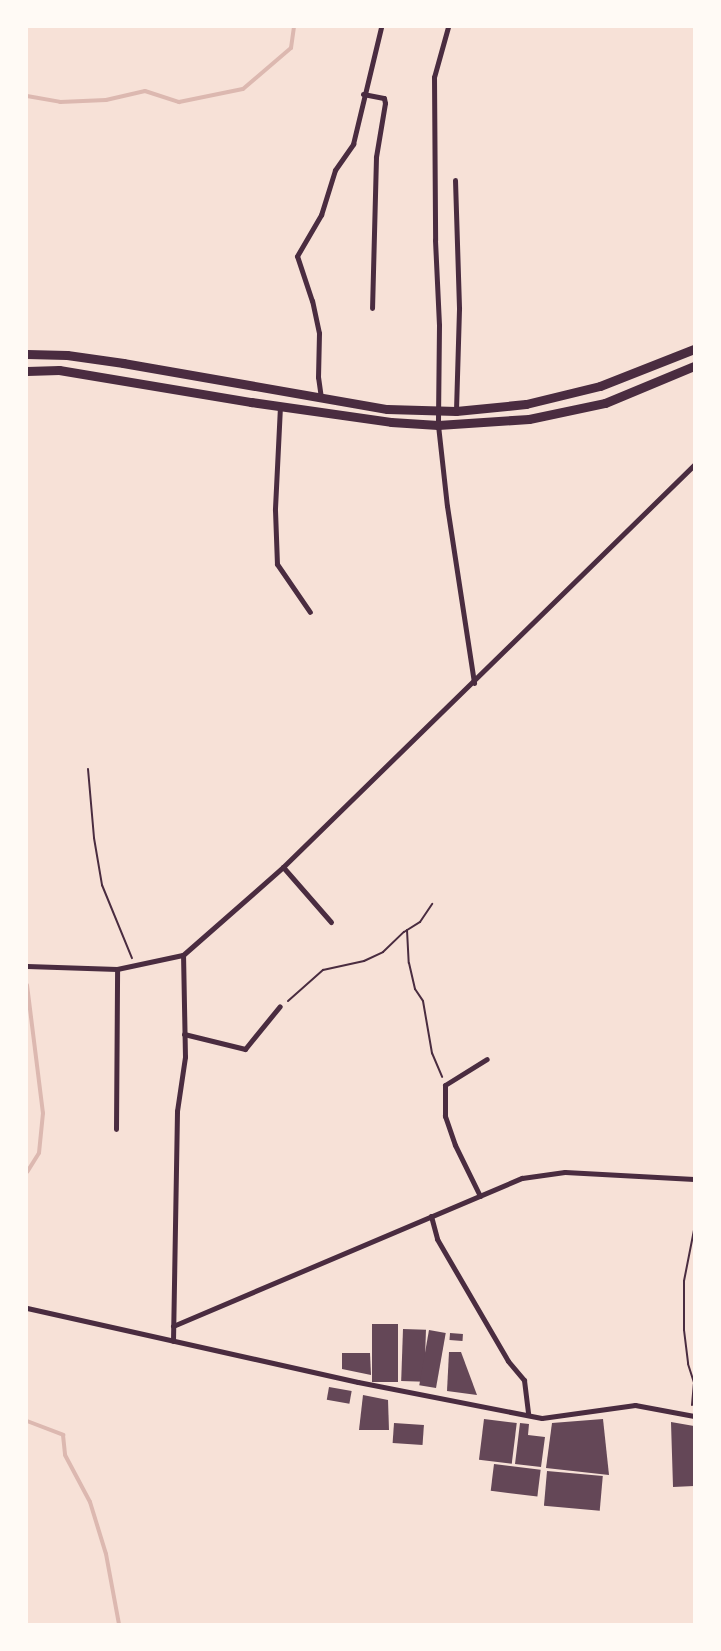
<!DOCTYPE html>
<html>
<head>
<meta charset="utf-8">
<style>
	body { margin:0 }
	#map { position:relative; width:721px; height:1651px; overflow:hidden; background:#f7e1d7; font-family:"Archivo Narrow",sans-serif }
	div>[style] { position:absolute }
	.stream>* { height:4px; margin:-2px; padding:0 2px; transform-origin:2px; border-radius:2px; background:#dcb8b0 }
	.building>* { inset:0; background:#644757; transform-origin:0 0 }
	.path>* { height:2px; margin:-1px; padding:0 1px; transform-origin:1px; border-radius:1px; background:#4a2c40 }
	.minor>* { height:5px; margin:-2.5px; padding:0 2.5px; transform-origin:2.5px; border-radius:2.5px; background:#4a2c40 }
	.trunk>* { height:9px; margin:-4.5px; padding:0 4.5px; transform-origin:4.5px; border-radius:4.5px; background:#4a2c40 }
	span { translate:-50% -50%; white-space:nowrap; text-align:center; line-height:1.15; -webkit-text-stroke:5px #fffaf5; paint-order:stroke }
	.frame { position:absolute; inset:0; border:28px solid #fffaf5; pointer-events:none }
</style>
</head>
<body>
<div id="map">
	<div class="stream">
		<div style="left:27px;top:96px;width:34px;rotate:10deg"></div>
		<div style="left:60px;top:102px;width:46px;rotate:-2.5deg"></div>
		<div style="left:106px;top:100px;width:40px;rotate:-13deg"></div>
		<div style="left:145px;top:91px;width:36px;rotate:18deg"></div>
		<div style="left:179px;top:102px;width:65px;rotate:-11.5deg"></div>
		<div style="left:243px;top:89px;width:63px;rotate:-40.5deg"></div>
		<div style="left:291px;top:48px;width:21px;rotate:-82deg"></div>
		<div style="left:27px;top:985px;width:129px;rotate:82.9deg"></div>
		<div style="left:43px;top:1113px;width:40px;rotate:95.7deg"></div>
		<div style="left:39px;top:1153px;width:22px;rotate:122deg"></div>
		<div style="left:27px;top:1421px;width:39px;rotate:21deg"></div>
		<div style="left:63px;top:1435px;width:20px;rotate:84deg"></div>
		<div style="left:65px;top:1455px;width:53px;rotate:62deg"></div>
		<div style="left:90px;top:1502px;width:54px;rotate:72.9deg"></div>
		<div style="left:106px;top:1554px;width:71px;rotate:79.5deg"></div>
	</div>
	<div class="building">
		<div style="left:398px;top:1324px;width:58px;height:26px;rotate:90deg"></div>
		<div style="left:403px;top:1329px;width:23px;height:52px;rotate:2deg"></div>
		<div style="left:429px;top:1330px;width:17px;height:56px;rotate:10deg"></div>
		<div style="left:450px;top:1333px;width:13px;height:7px;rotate:4deg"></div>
		<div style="clip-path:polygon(449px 1352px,461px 1352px,477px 1395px,447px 1391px)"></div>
		<div style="clip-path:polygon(342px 1353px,370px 1353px,371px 1375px,342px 1369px)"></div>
		<div style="left:329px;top:1387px;width:23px;height:13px;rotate:10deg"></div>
		<div style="clip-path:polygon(363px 1395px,388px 1400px,389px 1430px,359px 1430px)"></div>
		<div style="left:484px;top:1419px;width:33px;height:41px;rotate:7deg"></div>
		<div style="clip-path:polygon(603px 1419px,609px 1475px,546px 1468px,552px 1423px)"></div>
		<div style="clip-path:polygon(671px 1422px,694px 1426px,694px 1486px,673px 1487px)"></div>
		<div style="left:394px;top:1423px;width:30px;height:20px;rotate:4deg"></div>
		<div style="clip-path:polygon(520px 1423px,529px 1424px,528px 1435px,545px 1437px,541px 1467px,515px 1464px)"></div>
		<div style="left:494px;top:1464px;width:47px;height:27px;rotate:7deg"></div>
		<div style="left:547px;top:1471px;width:56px;height:35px;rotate:5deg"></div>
	</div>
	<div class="path">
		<div style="left:88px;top:769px;width:69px;rotate:85deg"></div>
		<div style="left:94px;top:838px;width:48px;rotate:80.3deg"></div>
		<div style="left:102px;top:885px;width:79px;rotate:67.7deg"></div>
		<div style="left:407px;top:930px;width:33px;rotate:87deg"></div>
		<div style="left:409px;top:963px;width:27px;rotate:77deg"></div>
		<div style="left:415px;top:989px;width:14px;rotate:56deg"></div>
		<div style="left:423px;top:1001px;width:53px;rotate:80.2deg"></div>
		<div style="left:432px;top:1053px;width:26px;rotate:67deg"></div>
		<div style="left:288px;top:1001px;width:47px;rotate:-41.5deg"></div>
		<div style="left:323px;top:970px;width:42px;rotate:-12.4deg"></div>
		<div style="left:364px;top:961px;width:21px;rotate:-25deg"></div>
		<div style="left:383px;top:952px;width:29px;rotate:-44deg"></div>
		<div style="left:404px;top:932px;width:19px;rotate:-32deg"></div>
		<div style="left:420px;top:922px;width:22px;rotate:-56deg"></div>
		<div style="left:694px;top:1230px;width:52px;rotate:101.1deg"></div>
		<div style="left:684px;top:1281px;width:49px;rotate:90deg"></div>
		<div style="left:684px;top:1330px;width:34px;rotate:83deg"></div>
		<div style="left:688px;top:1364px;width:19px;rotate:72deg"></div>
		<div style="left:692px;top:1405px;width:21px;rotate:-85deg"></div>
	</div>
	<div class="minor">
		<div style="left:448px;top:27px;width:52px;rotate:105.6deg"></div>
		<div style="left:434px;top:77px;width:163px;rotate:89.6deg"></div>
		<div style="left:435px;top:240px;width:85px;rotate:87.3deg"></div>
		<div style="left:439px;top:325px;width:100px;rotate:90.6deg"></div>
		<div style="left:438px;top:425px;width:81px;rotate:83.7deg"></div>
		<div style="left:447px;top:506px;width:179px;rotate:81.3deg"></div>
		<div style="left:363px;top:94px;width:21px;rotate:11deg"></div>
		<div style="left:384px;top:98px;width:5px;rotate:79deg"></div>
		<div style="left:385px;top:103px;width:55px;rotate:99.5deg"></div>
		<div style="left:376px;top:157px;width:151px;rotate:91.5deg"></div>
		<div style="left:455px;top:180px;width:129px;rotate:88.2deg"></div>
		<div style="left:459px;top:309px;width:102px;rotate:91.7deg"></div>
		<div style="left:321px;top:398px;width:21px;rotate:-98deg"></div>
		<div style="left:318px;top:377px;width:44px;rotate:-88.7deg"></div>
		<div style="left:319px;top:333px;width:33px;rotate:-102deg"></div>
		<div style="left:312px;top:301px;width:47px;rotate:-108.4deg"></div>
		<div style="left:297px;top:256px;width:48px;rotate:-59.7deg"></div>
		<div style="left:321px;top:215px;width:47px;rotate:-72.7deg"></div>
		<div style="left:335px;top:170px;width:32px;rotate:-55deg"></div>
		<div style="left:353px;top:144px;width:120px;rotate:-76.5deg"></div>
		<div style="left:280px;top:406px;width:104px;rotate:92.8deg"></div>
		<div style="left:275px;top:510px;width:54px;rotate:87.9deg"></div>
		<div style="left:277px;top:564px;width:58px;rotate:55.5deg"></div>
		<div style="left:283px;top:867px;width:73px;rotate:48.9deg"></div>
		<div style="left:27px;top:966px;width:90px;rotate:1.9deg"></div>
		<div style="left:117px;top:969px;width:67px;rotate:-12deg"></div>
		<div style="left:183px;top:955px;width:133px;rotate:-41.3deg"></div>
		<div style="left:283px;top:867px;width:575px;rotate:-44.37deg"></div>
		<div style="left:184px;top:1034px;width:63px;rotate:13.8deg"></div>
		<div style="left:245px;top:1049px;width:55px;rotate:-50.9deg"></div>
		<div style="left:116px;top:1129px;width:160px;rotate:-89.6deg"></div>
		<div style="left:480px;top:1196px;width:57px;rotate:-116.1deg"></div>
		<div style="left:455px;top:1145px;width:31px;rotate:-109deg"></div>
		<div style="left:445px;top:1116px;width:31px;rotate:-90deg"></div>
		<div style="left:445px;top:1085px;width:49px;rotate:-31.8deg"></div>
		<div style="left:431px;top:1216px;width:24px;rotate:75deg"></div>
		<div style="left:437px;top:1239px;width:141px;rotate:59.8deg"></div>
		<div style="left:508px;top:1361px;width:25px;rotate:50deg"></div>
		<div style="left:524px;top:1380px;width:35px;rotate:83deg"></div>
		<div style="left:27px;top:1308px;width:339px;rotate:12.6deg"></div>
		<div style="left:358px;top:1382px;width:187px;rotate:11.1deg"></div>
		<div style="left:542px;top:1418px;width:94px;rotate:-8deg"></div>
		<div style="left:635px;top:1405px;width:60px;rotate:10.6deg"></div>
		<div style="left:173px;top:1326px;width:379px;rotate:-23deg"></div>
		<div style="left:522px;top:1178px;width:43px;rotate:-7.9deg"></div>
		<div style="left:565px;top:1172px;width:129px;rotate:3.1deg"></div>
		<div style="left:173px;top:1341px;width:230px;rotate:-89deg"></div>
		<div style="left:177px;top:1111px;width:55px;rotate:-81.6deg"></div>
		<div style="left:185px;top:1057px;width:102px;rotate:-91.1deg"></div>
	</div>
	<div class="trunk">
		<div style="left:27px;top:354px;width:40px;rotate:1.4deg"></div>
		<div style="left:67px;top:355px;width:57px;rotate:8.1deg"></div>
		<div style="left:123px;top:363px;width:268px;rotate:9.9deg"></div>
		<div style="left:387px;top:409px;width:69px;rotate:1.7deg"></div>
		<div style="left:456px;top:411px;width:70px;rotate:-5.7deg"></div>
		<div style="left:526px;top:404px;width:76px;rotate:-13.7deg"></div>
		<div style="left:600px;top:386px;width:101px;rotate:-21.5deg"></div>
		<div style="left:27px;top:371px;width:32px;rotate:-2deg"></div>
		<div style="left:59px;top:370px;width:195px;rotate:9.5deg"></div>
		<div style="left:251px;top:402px;width:141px;rotate:8.1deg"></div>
		<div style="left:391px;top:422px;width:47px;rotate:3.7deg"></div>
		<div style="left:438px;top:425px;width:91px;rotate:-3.8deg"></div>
		<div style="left:529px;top:419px;width:78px;rotate:-11.9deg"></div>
		<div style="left:605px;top:403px;width:96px;rotate:-22.6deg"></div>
	</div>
	<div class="frame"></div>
</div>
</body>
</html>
